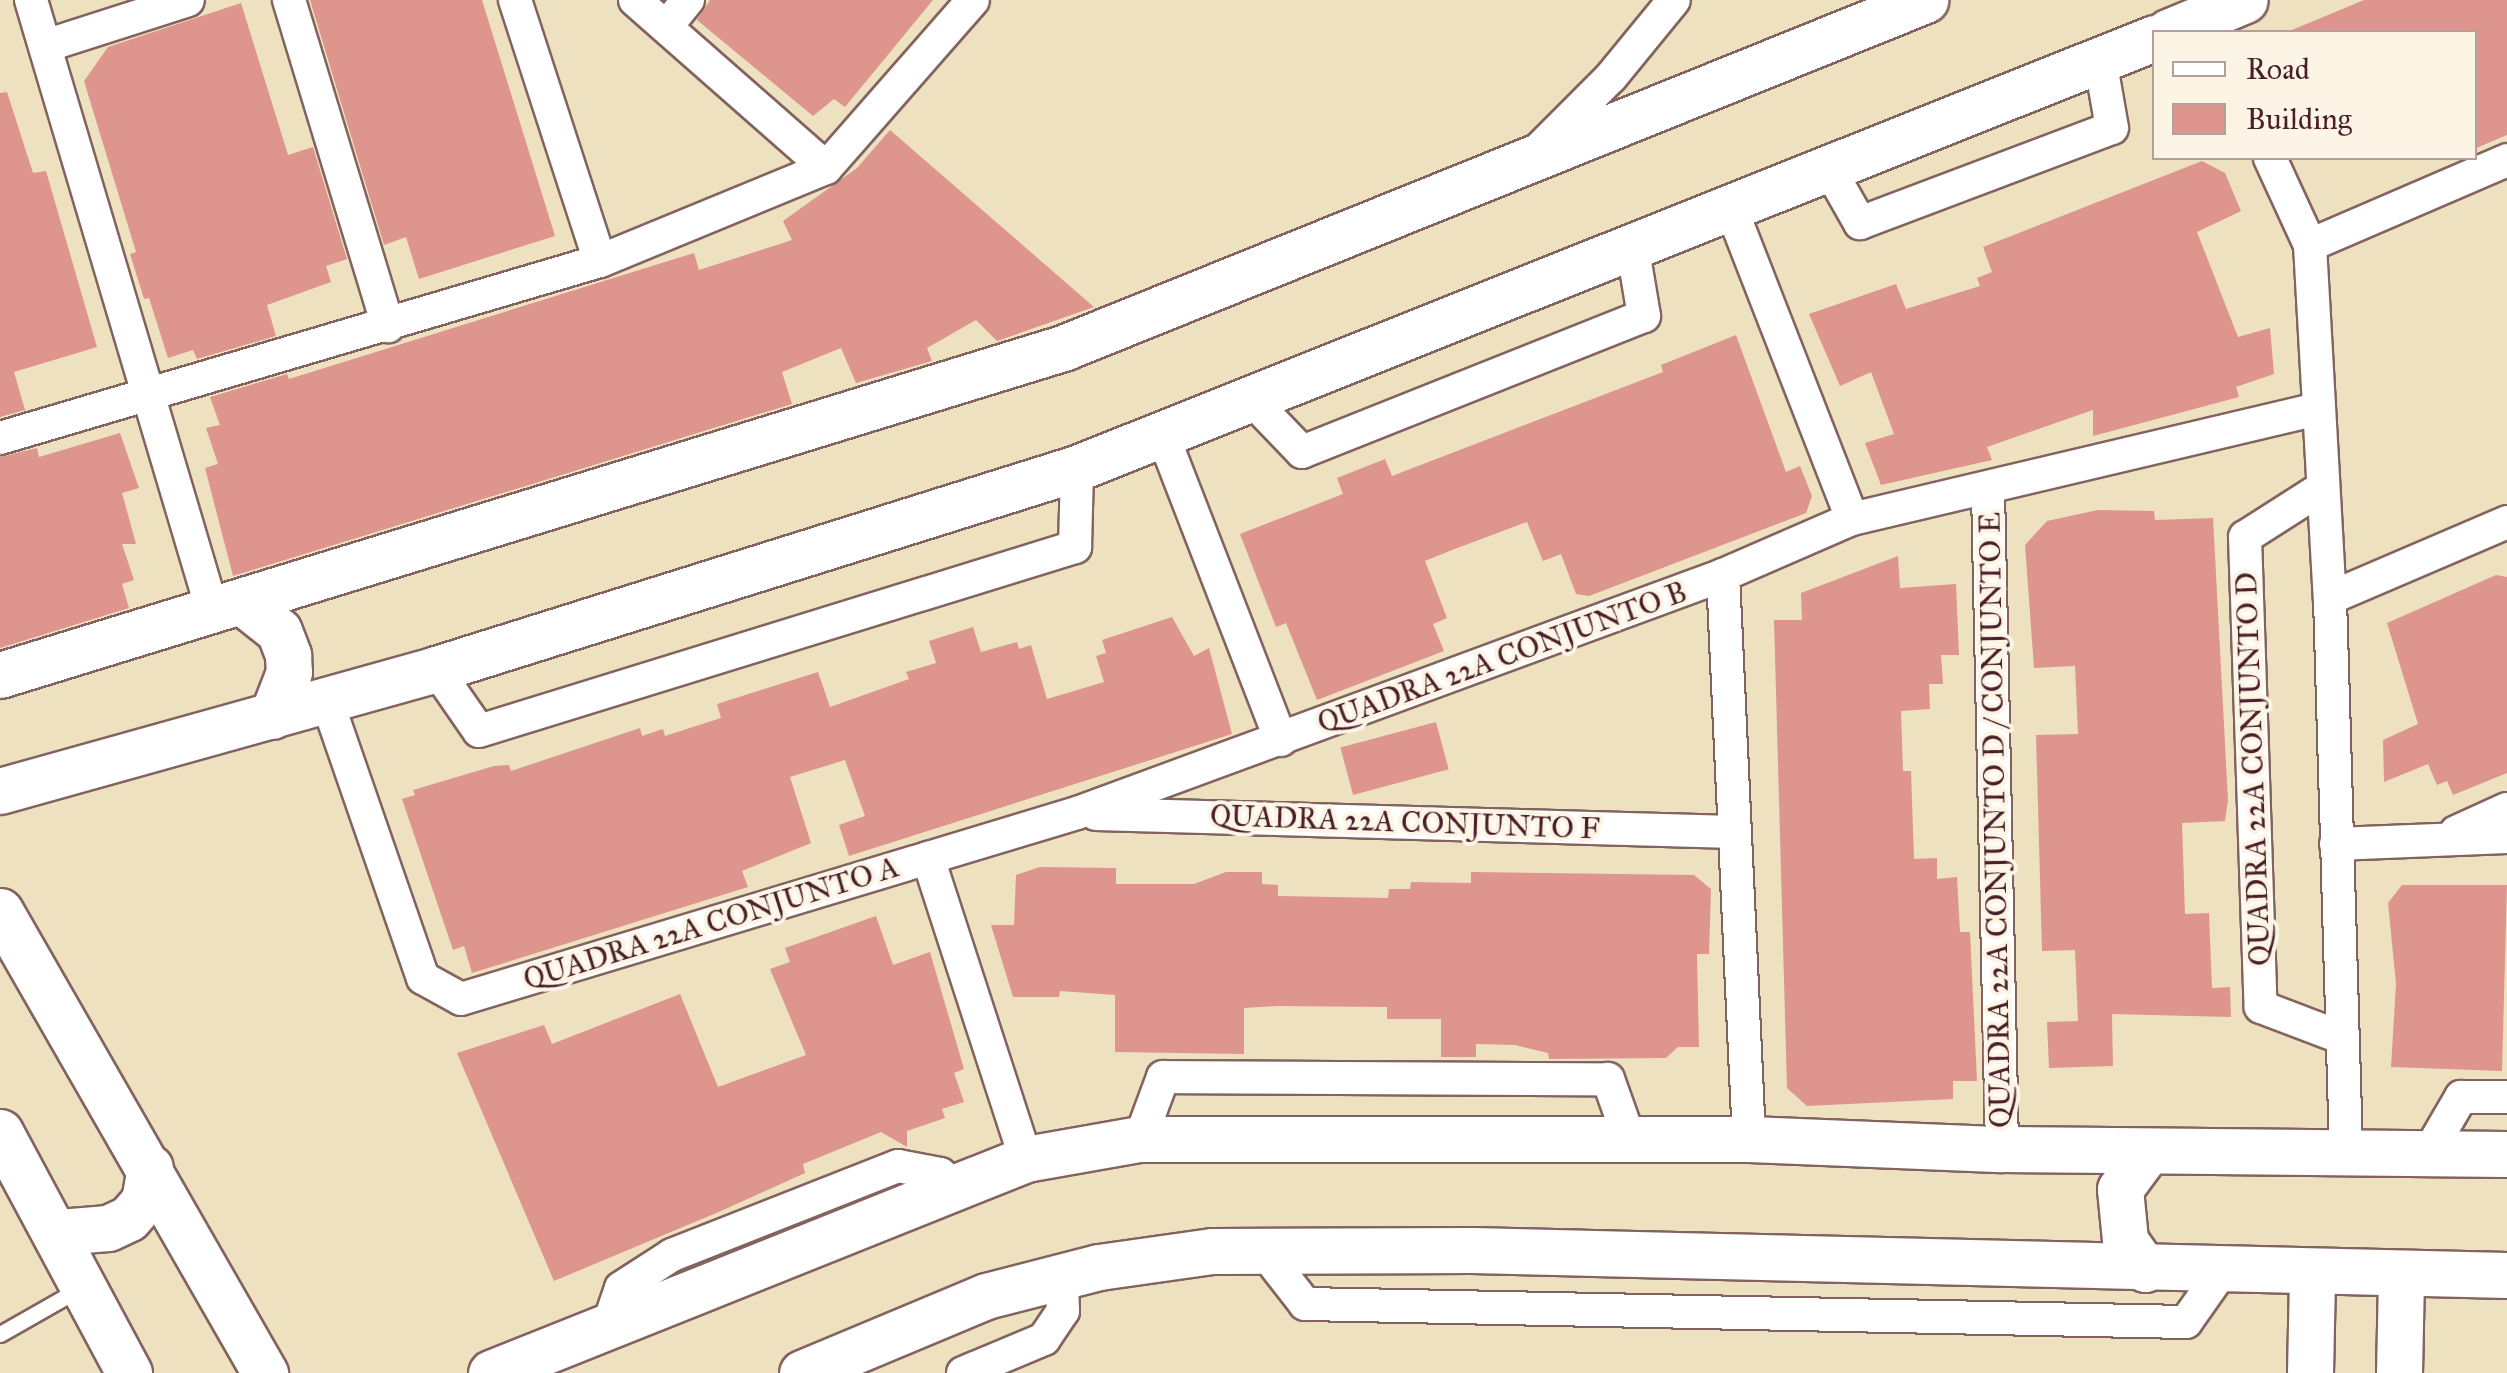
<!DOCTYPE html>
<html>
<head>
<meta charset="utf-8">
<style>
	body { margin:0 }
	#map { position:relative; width:2507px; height:1373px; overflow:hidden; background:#eee1c0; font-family:"IM FELL Great Primer",serif }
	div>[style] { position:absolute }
	.building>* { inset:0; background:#dd958e; transform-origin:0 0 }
	.roads { filter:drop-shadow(2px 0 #83635f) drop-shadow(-2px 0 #83635f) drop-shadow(0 2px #83635f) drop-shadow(0 -2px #83635f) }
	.lane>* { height:15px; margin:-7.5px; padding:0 7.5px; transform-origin:7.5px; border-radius:7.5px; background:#fff }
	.street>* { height:32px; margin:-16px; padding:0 16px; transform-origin:16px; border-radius:16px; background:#fff }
	.secondary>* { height:45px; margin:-22.5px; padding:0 22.5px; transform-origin:22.5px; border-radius:22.5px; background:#fff }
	span { translate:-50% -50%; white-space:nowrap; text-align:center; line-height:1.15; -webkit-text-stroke:8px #fcf5e5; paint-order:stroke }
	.street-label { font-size:30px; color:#4a1f2b }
	.legend { position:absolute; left:2152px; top:30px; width:325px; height:130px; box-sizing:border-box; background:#fcf5e5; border:2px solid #b59f9b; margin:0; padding:12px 18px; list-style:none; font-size:30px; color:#4a1f2b }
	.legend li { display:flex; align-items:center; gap:20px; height:50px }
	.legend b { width:50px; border:2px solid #b59f9b }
</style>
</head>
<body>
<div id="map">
	<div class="building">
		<div style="clip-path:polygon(310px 0,482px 0,555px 236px,419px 279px,406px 237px,384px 245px)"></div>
		<div style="clip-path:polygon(710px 0,933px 0,845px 107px,834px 99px,813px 116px,697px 20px)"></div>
		<div style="clip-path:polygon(2364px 0,2507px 0,2507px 135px,2474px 149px,2474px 32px,2287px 32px)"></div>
		<div style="clip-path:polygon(241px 3px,288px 155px,313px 147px,347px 259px,326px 266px,331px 282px,267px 305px,276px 336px,197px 359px,193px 350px,168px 358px,149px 298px,144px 299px,130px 254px,136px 252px,84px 81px,108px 47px)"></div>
		<div style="clip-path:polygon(7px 92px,33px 173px,46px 171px,97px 347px,14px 372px,25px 410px,0 417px,0 93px)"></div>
		<div style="clip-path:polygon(890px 130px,1094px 307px,997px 341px,976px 320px,927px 348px,932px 361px,856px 383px,841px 348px,782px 372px,792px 404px,233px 576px,205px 468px,218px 464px,206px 428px,220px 425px,210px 397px,287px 374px,289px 379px,694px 253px,699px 270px,792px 240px,783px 221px,857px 168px)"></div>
		<div style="clip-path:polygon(2202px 161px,2225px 173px,2241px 211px,2197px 232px,2238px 337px,2270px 328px,2274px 374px,2236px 387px,2239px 397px,2093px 436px,2093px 410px,1987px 447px,1992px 460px,1881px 485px,1865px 443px,1894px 434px,1871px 372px,1840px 386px,1809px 314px,1896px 284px,1906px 309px,1980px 286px,1977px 278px,1992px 272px,1983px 247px)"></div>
		<div style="clip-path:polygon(1736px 335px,1786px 472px,1800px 466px,1812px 496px,1806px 513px,1589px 596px,1576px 594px,1561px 554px,1543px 561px,1527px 522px,1452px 550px,1425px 561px,1447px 618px,1433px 624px,1444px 651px,1317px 700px,1286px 623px,1276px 627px,1240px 534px,1343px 494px,1337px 478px,1385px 459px,1392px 476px,1663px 372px,1661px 365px)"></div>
		<div style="clip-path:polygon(120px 433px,139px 488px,122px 493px,136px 544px,122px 544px,134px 580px,122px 584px,129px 608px,0 648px,0 457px,37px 448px,39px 457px)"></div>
		<div style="clip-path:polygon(2098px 510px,2154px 511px,2155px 520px,2213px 518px,2228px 800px,2225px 821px,2182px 823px,2185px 914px,2209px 913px,2212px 988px,2230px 987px,2231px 1017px,2112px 1014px,2113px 1066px,2049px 1068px,2047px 1022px,2078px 1021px,2075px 950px,2042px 951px,2036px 735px,2078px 734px,2075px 666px,2034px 668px,2025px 545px,2047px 521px)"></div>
		<div style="clip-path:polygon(1898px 556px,1900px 588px,1956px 584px,1959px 655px,1941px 655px,1943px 684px,1929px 684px,1930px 709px,1901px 711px,1903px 771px,1911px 771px,1914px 859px,1937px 858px,1937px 879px,1957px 877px,1960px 932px,1970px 932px,1977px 1081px,1953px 1081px,1953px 1099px,1807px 1106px,1787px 1088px,1774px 620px,1802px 620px,1801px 593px)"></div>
		<div style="clip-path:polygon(2496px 575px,2507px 577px,2507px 773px,2453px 795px,2447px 781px,2437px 785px,2428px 764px,2384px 782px,2383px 740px,2418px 724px,2387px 623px)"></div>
		<div style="clip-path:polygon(1172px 617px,1194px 656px,1209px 648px,1232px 734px,849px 856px,839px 825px,865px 816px,845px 760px,790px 777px,811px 843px,742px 871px,748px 887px,472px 973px,464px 946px,453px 950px,402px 799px,415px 795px,413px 790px,494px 766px,509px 765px,511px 771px,640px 728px,642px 736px,663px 729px,665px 736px,721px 718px,717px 704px,818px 672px,830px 707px,909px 679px,906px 672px,936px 663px,929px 641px,973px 627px,981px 652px,1017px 642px,1019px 649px,1031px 645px,1047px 699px,1104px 682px,1096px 656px,1106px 653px,1102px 640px)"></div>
		<div style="left:1436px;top:722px;width:49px;height:99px;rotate:75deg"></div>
		<div style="clip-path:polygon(1040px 867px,1116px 868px,1116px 884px,1194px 884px,1226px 872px,1262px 872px,1262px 884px,1278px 885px,1278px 896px,1388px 898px,1389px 889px,1410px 889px,1411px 882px,1471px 883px,1471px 872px,1694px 875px,1711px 889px,1709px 954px,1697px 954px,1699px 1047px,1678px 1047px,1666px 1058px,1549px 1059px,1548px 1053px,1515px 1045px,1476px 1044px,1476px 1057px,1441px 1057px,1441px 1019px,1387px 1019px,1387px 1007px,1277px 1006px,1244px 1008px,1244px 1054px,1115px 1052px,1115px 995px,1060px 991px,1059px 997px,1013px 997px,991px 925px,1014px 925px,1016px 875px)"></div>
		<div style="clip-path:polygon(2402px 885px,2507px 885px,2502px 1071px,2391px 1067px,2396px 984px,2388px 903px)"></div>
		<div style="clip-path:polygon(876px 916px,893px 965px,930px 952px,964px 1069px,954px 1073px,964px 1102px,942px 1109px,945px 1118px,907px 1131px,907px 1147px,881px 1132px,803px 1164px,805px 1173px,721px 1211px,554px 1281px,457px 1053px,544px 1025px,552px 1044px,680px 994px,718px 1087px,806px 1055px,770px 969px,790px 962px,785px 948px)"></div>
	</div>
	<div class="roads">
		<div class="lane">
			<div style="left:0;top:1334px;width:91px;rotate:-29.7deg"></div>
		</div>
		<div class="street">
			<div style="left:31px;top:0;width:635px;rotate:73.45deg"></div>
			<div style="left:289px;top:0;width:341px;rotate:73.1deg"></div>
			<div style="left:515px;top:0;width:274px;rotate:72deg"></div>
			<div style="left:635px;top:0;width:254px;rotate:41.3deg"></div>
			<div style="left:666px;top:27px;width:35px;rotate:-51deg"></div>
			<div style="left:45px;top:46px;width:150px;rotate:-17.8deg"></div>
			<div style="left:1540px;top:148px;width:100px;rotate:-45deg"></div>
			<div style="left:1611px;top:77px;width:99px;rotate:-50.7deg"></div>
			<div style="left:2270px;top:158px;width:96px;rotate:65.3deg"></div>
			<div style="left:2310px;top:245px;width:354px;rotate:86.8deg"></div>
			<div style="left:2330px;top:598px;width:553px;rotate:88.34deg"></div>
			<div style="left:1827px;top:165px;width:67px;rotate:60.4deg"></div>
			<div style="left:1860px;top:223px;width:269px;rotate:-20.7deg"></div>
			<div style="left:2112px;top:128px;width:70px;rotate:-99.9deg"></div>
			<div style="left:1729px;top:203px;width:339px;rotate:68.7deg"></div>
			<div style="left:2310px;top:245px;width:215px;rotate:-23.3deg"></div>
			<div style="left:1252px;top:400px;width:72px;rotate:46.1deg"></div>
			<div style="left:1302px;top:452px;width:368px;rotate:-21.7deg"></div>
			<div style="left:1644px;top:316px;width:73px;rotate:-99.5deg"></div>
			<div style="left:1163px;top:436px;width:326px;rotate:68.8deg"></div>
			<div style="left:0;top:438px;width:626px;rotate:-16.44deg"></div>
			<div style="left:600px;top:261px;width:244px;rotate:-22.4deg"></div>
			<div style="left:826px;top:168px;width:223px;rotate:-48.8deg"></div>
			<div style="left:2322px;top:488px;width:91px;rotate:147.5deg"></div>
			<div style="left:2245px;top:537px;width:470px;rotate:88.1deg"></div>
			<div style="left:2261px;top:1007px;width:85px;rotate:20.8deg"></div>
			<div style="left:1988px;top:490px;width:659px;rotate:88.78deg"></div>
			<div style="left:1723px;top:575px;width:565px;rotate:87.36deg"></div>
			<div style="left:2330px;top:598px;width:193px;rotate:-23.2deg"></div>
			<div style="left:436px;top:669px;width:75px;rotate:55.3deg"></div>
			<div style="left:479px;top:731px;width:624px;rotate:-17.16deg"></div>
			<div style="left:1075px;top:547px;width:79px;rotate:-88.5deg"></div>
			<div style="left:327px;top:701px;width:293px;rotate:70.9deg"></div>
			<div style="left:423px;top:978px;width:43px;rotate:28.9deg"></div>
			<div style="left:461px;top:999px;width:643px;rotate:-16.8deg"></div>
			<div style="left:1077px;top:813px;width:688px;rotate:-20.22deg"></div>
			<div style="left:1723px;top:575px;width:141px;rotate:-23.5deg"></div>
			<div style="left:1852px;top:519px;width:477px;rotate:-13.3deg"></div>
			<div style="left:1096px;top:814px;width:638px;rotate:1.62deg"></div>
			<div style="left:2456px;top:832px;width:56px;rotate:-24.3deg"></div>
			<div style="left:2336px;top:844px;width:171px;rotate:-2.3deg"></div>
			<div style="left:928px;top:858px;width:317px;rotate:72deg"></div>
			<div style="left:1140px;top:1139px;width:66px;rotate:-69.6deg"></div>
			<div style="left:1163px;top:1077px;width:445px;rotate:0.3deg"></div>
			<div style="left:1608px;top:1079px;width:63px;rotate:70.4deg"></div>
			<div style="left:2429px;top:1152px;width:64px;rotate:-59.8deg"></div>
			<div style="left:2461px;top:1097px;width:46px"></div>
			<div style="left:1263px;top:1250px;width:68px;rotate:52.1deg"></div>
			<div style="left:1305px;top:1304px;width:881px;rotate:1.17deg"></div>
			<div style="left:2186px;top:1322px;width:62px;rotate:-54.8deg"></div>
			<div style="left:608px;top:1326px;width:40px;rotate:-71.1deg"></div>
			<div style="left:621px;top:1288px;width:61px;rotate:-32.9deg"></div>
			<div style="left:672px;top:1255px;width:243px;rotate:-21.5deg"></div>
			<div style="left:898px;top:1166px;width:43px;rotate:10.8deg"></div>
			<div style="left:940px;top:1174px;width:21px;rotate:39deg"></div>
			<div style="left:963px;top:1373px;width:88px;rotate:-22.8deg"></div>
			<div style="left:1044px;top:1339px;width:34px;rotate:-56deg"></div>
			<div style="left:1063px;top:1311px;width:35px;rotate:-92deg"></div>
		</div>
		<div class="secondary">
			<div style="left:2168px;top:32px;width:83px;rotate:-22.6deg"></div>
			<div style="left:241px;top:601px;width:48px;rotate:38.3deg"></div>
			<div style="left:279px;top:631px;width:26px;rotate:69deg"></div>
			<div style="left:288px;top:655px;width:17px;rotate:87deg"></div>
			<div style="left:289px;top:672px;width:47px;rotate:111.1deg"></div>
			<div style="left:0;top:675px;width:1112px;rotate:-17.1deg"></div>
			<div style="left:1063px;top:348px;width:930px;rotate:-21.98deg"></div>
			<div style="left:0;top:791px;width:453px;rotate:-15.6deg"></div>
			<div style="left:436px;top:669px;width:672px;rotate:-17.41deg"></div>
			<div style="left:1077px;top:468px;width:1160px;rotate:-21.76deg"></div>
			<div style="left:0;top:911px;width:533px;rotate:60.16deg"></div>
			<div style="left:0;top:1132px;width:273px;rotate:61.8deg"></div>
			<div style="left:59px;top:1232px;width:49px;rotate:-4.7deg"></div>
			<div style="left:108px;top:1228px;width:23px;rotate:-25deg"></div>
			<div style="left:129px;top:1218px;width:23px;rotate:-49deg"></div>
			<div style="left:144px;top:1201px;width:34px;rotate:-80deg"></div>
			<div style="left:2145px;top:1269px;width:35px;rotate:-125deg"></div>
			<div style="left:2125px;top:1240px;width:51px;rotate:-95.6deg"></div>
			<div style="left:2120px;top:1189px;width:47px;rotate:-53.6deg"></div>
			<div style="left:491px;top:1373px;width:576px;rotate:-21.8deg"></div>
			<div style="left:1026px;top:1159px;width:116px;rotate:-10deg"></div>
			<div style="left:1140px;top:1139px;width:609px"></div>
			<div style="left:1749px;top:1139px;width:253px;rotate:2.3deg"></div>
			<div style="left:2002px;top:1149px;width:505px;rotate:0.57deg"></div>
			<div style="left:802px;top:1373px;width:199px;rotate:-22.7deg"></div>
			<div style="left:986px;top:1296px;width:117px;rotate:-14.4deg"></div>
			<div style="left:1099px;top:1267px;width:114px;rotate:-8.1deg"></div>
			<div style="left:1212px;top:1251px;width:260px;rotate:-0.2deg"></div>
			<div style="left:1472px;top:1250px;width:1035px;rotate:1.38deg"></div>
			<div style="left:2310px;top:1373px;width:99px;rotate:-88.8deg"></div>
			<div style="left:2399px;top:1373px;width:98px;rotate:-88.8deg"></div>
		</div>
	</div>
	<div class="street-label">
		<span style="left:1502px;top:657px;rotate:-20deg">QUADRA 22A CONJUNTO B</span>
		<span style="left:2253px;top:769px;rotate:-92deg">QUADRA 22A CONJUNTO D</span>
		<span style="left:1995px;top:820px;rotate:-91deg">QUADRA 22A CONJUNTO D / CONJUNTO E</span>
		<span style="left:1405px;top:822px;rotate:2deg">QUADRA 22A CONJUNTO F</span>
		<span style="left:711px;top:923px;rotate:-17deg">QUADRA 22A CONJUNTO A</span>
	</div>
	<ul class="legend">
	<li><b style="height:12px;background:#fff"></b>Road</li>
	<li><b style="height:28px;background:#dd958e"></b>Building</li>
	</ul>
</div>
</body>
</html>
